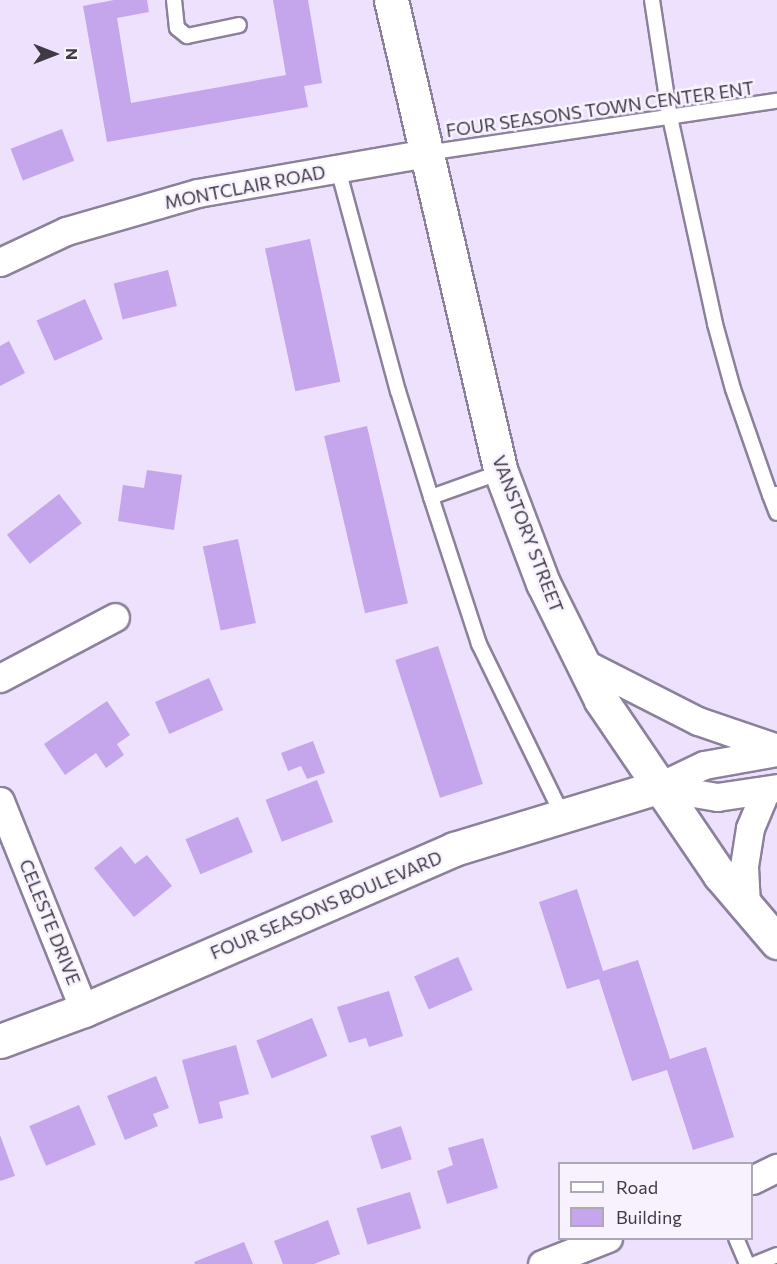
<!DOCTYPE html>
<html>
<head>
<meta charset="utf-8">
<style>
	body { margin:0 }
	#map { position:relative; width:777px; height:1264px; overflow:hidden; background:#ede1fd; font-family:Commissioner,sans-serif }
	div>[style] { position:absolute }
	.building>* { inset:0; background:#c5a5eb; transform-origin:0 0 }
	.roads { filter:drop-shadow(2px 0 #8c819b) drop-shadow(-2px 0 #8c819b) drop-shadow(0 2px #8c819b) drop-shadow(0 -2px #8c819b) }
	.service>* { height:14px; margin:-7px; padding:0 7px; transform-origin:7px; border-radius:7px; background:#fff }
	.minor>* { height:27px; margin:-13.5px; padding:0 13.5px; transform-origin:13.5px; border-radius:13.5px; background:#fff }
	.tertiary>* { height:33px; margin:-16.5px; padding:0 16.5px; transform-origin:16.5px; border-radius:16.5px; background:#fff }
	span { translate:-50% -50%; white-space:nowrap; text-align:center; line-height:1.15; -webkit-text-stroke:5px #f7f2fe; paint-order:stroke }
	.street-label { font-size:18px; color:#3f3a45 }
	.legend { position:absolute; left:558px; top:1162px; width:195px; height:78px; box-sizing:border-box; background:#f7f2fe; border:2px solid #ada8b4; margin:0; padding:8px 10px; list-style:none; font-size:18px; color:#3f3a45 }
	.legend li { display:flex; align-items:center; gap:12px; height:30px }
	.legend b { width:30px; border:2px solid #ada8b4 }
	.north { position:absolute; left:24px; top:24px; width:60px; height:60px; -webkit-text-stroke:4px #f7f2fe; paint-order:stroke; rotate:90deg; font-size:16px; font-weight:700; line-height:24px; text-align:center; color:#3f3a45 }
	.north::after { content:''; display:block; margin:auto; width:21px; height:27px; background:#3f3a45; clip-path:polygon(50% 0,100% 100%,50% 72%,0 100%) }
</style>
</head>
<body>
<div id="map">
	<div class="building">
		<div style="clip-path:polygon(114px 0,147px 0,149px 12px,117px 18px,131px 103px,286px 75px,273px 0,308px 0,322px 83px,304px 86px,308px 107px,107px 142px,83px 6px)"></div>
		<div style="left:62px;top:129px;width:34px;height:55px;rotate:69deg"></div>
		<div style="left:310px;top:239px;width:146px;height:46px;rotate:78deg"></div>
		<div style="left:168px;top:270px;width:37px;height:56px;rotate:76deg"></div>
		<div style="left:85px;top:299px;width:44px;height:53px;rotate:66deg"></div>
		<div style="clip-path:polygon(9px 341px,25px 373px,0 386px,0 346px)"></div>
		<div style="left:367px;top:426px;width:182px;height:44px;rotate:77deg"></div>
		<div style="clip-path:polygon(147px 470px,182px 475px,174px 530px,118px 521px,123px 485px,144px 488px)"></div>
		<div style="left:59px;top:494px;width:37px;height:66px;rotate:52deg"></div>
		<div style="left:238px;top:539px;width:86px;height:36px;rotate:78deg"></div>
		<div style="left:438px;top:646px;width:145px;height:45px;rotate:72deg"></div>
		<div style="left:209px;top:678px;width:35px;height:59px;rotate:66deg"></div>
		<div style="clip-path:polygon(107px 701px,130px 735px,117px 744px,124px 755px,106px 768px,96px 753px,65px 775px,44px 744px)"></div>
		<div style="clip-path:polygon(313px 741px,325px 773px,307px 779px,301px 766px,288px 771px,281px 753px)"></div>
		<div style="left:317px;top:780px;width:45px;height:55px;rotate:69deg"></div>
		<div style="left:238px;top:817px;width:38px;height:57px;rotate:67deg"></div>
		<div style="clip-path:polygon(121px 846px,135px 864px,147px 855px,172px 886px,134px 917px,94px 868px)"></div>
		<div style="clip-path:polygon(577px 889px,603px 971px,638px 960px,670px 1059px,706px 1047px,734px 1137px,693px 1150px,667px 1070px,632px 1081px,599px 979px,567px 989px,539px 902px)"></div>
		<div style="left:458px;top:957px;width:36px;height:48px;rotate:66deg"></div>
		<div style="clip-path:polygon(389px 991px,403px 1036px,369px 1047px,366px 1038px,349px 1043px,337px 1007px)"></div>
		<div style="left:312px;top:1018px;width:41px;height:60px;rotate:68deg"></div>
		<div style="clip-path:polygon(236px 1045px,249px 1094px,219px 1102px,223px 1118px,199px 1124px,182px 1060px)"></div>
		<div style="clip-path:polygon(156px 1076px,169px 1108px,153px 1114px,158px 1126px,125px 1140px,107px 1096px)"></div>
		<div style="left:79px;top:1105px;width:43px;height:54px;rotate:67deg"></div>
		<div style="left:401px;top:1126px;width:35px;height:32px;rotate:72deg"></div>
		<div style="clip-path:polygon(0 1135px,15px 1176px,0 1181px)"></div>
		<div style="clip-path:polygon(483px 1138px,498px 1188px,447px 1204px,437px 1171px,453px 1165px,448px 1148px)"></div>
		<div style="left:410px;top:1192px;width:38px;height:56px;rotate:73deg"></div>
		<div style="clip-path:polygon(328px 1220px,340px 1254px,314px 1264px,283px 1264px,274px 1241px)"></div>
		<div style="clip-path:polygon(244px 1242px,253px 1264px,195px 1264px,194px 1262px)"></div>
	</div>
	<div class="roads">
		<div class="service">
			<div style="left:174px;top:0;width:28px;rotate:84deg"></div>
			<div style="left:177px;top:28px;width:13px;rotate:39deg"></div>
			<div style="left:187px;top:36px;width:53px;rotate:-11.9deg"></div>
			<div style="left:652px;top:0;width:118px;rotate:81.3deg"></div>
			<div style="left:670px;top:117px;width:212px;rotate:77.7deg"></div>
			<div style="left:715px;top:324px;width:67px;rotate:74.5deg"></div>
			<div style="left:733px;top:389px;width:112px;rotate:70.8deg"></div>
			<div style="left:427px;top:153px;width:354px;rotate:-8.5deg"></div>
			<div style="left:338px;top:169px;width:230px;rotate:74.9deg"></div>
			<div style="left:398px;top:391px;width:111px;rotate:72.7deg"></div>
			<div style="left:431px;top:497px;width:74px;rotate:-19.7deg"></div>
			<div style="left:777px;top:494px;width:7px;rotate:172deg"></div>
			<div style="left:770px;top:495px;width:19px;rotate:69deg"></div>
			<div style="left:431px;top:497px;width:155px;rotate:71.9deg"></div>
			<div style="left:479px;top:644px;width:191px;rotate:64deg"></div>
			<div style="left:736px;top:1238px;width:28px;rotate:67deg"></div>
			<div style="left:755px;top:1264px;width:24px;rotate:-22deg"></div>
		</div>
		<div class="minor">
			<div style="left:0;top:262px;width:73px;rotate:-25.2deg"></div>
			<div style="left:66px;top:231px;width:137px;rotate:-16.1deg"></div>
			<div style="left:198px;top:193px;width:232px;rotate:-9.9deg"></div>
			<div style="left:582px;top:662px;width:130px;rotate:27deg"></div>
			<div style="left:698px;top:721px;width:83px;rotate:18.9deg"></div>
			<div style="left:0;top:678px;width:130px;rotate:-27.9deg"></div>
			<div style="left:658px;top:787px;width:51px;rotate:-25.6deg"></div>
			<div style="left:704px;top:765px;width:74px;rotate:-10.1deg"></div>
			<div style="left:658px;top:787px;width:60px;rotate:9.6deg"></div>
			<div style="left:717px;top:797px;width:61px;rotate:-8.5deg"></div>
			<div style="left:0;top:801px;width:225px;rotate:68.1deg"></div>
			<div style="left:746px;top:905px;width:39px;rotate:-93deg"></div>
			<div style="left:744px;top:866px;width:38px;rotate:-81deg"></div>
			<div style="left:750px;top:828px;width:41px;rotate:-67.2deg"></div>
			<div style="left:752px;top:1180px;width:28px;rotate:-26deg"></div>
			<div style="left:542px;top:1264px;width:71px;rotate:-21.5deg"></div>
		</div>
		<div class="tertiary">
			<div style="left:391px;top:0;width:485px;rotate:76.9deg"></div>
			<div style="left:501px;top:472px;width:119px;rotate:69.3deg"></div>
			<div style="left:543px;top:583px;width:131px;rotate:63.6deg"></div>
			<div style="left:601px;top:700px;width:212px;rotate:55.8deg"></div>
			<div style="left:720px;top:875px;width:88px;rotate:49.6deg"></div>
			<div style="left:0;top:1041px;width:90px;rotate:-20.3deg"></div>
			<div style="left:84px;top:1010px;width:404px;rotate:-23.5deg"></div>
			<div style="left:454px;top:849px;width:213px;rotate:-16.9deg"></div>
		</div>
	</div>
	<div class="street-label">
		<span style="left:600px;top:109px;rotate:-8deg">FOUR SEASONS TOWN CENTER ENT</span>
		<span style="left:245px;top:187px;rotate:-11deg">MONTCLAIR ROAD</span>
		<span style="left:528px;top:534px;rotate:69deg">VANSTORY STREET</span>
		<span style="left:326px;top:905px;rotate:-23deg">FOUR SEASONS BOULEVARD</span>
		<span style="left:50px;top:922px;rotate:68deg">CELESTE DRIVE</span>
	</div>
	<ul class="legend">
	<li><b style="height:8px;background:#fff"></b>Road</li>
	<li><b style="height:16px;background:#c5a5eb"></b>Building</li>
	</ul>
	<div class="north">N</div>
</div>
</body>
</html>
